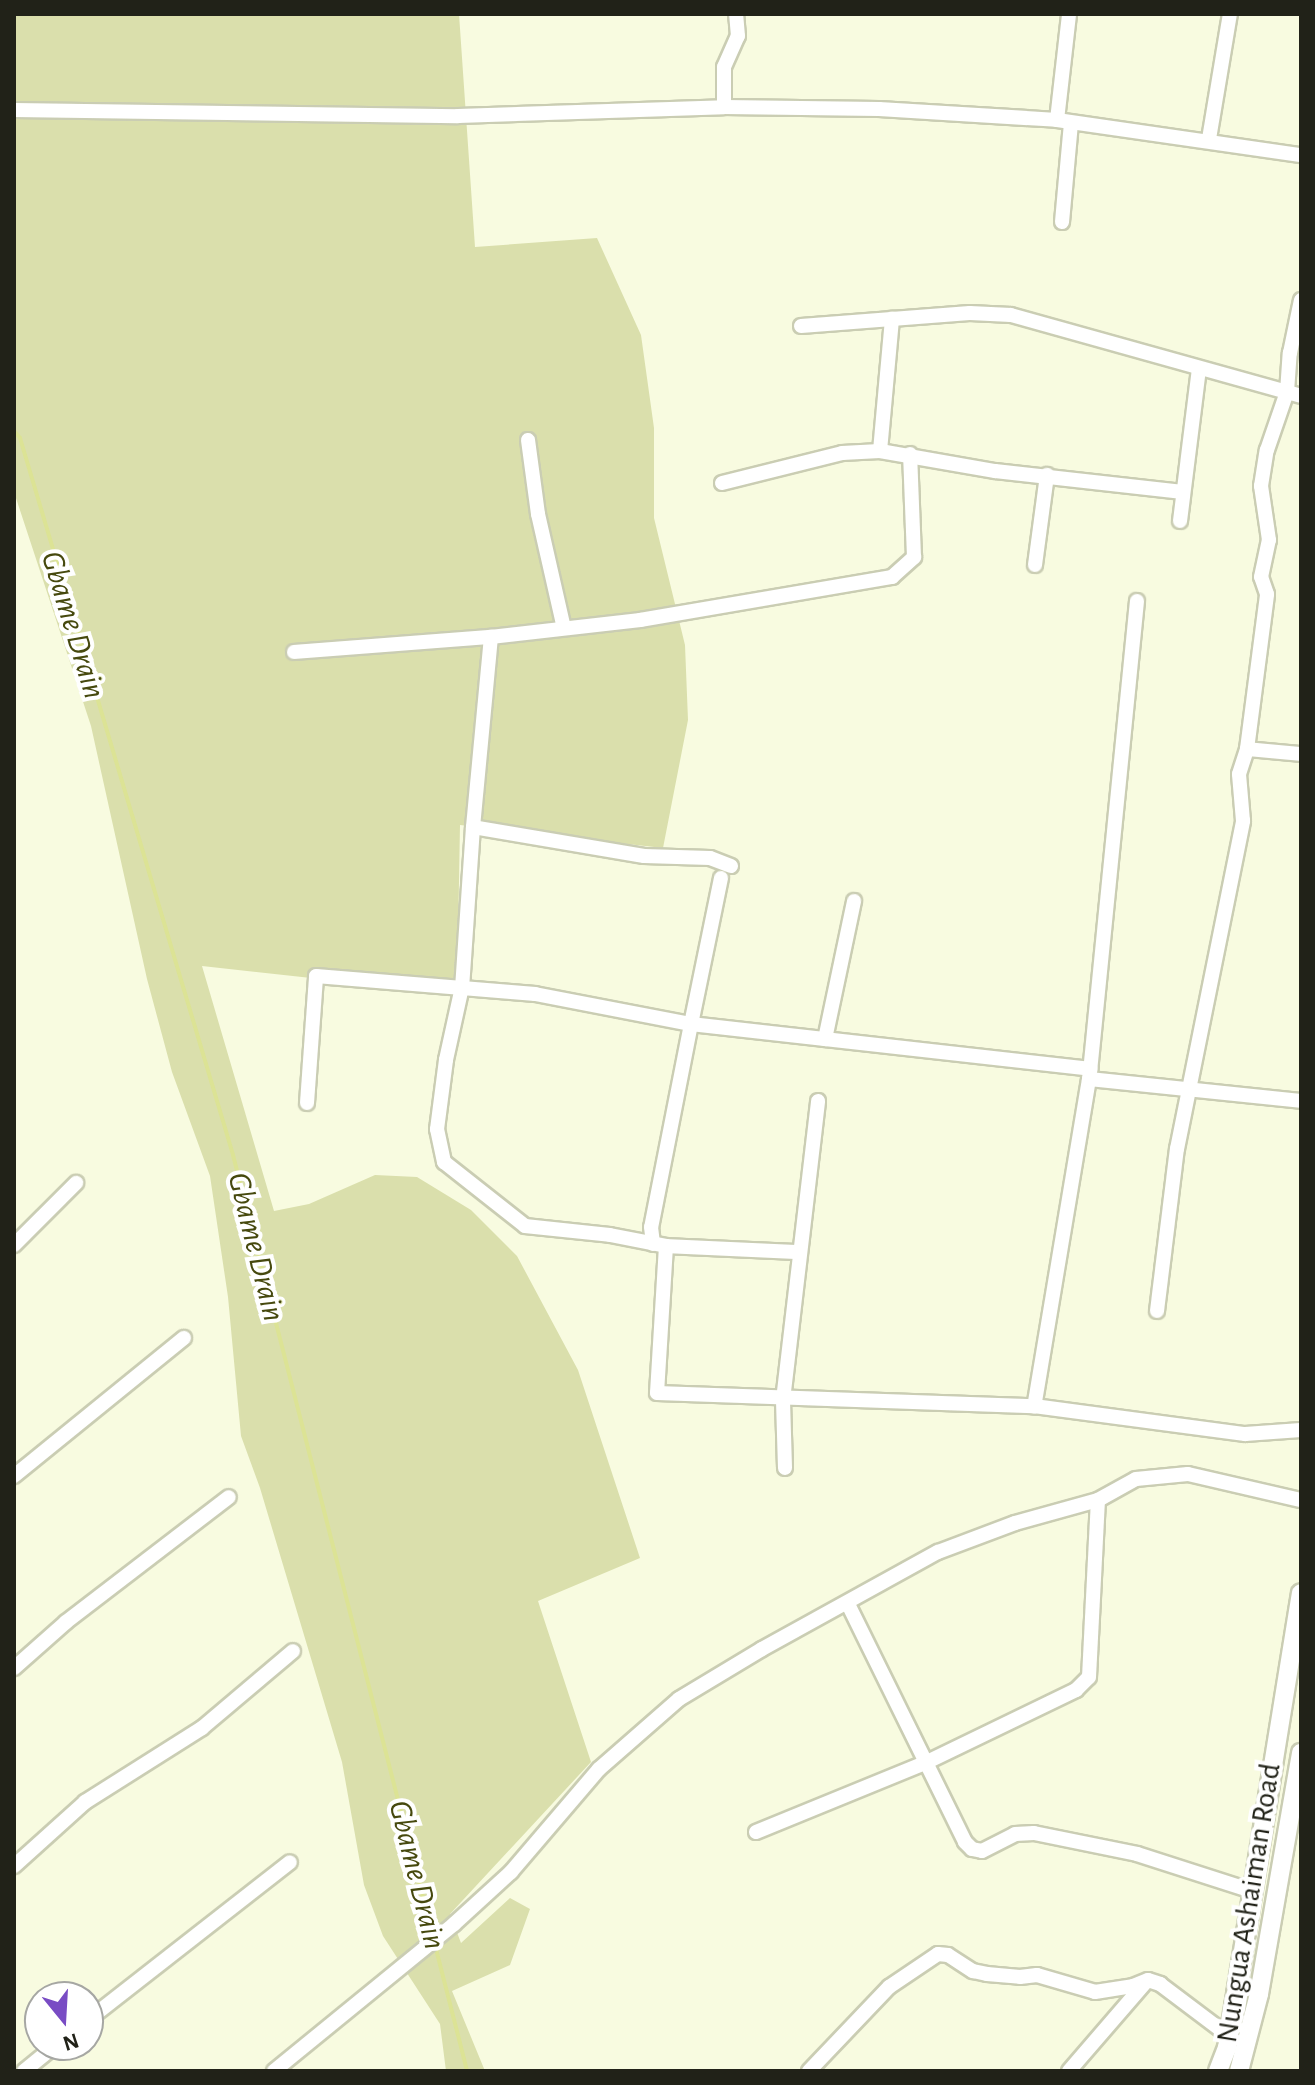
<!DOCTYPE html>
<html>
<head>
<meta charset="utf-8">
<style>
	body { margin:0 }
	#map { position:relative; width:1315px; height:2085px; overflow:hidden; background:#f8fbe0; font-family:"Alegreya Sans",sans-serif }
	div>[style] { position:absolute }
	.green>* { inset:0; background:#dadfac }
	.stream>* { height:4px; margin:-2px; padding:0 2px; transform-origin:2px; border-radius:2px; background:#dce395 }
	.roads { filter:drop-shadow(2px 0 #cacdb3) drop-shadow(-2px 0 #cacdb3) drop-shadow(0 2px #cacdb3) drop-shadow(0 -2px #cacdb3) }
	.minor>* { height:14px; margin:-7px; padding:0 7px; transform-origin:7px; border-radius:7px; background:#fff }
	.major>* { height:18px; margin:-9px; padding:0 9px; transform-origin:9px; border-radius:9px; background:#fff }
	span { translate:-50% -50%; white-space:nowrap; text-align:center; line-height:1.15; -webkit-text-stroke:8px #fff; paint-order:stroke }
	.street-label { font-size:30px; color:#212218 }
	.water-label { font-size:32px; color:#46490e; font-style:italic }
	.frame { position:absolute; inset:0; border:16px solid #212218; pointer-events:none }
	.north { position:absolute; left:24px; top:1981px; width:80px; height:80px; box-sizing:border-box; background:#fff; border:2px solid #a6a7a3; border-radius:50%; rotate:162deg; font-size:22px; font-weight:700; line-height:32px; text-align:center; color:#212218 }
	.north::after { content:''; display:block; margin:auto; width:28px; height:36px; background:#794cc4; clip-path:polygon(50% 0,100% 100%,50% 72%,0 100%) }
</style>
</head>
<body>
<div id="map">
	<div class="green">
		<div style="clip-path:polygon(14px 14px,459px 14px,475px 247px,597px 238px,641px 335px,654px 428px,654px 518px,685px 645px,688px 720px,663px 848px,460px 825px,457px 994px,202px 966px,274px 1211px,309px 1204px,375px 1175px,417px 1177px,471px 1210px,517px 1256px,578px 1370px,640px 1558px,538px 1601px,591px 1762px,450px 1914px,461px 1943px,510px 1898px,530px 1909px,510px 1965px,452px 1991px,485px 2071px,446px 2071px,440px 2024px,383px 1936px,364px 1885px,342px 1762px,260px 1488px,241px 1436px,228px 1297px,210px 1176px,172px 1072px,147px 979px,91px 726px,14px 492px)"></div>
	</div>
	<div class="stream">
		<div style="left:14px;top:431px;width:9px;rotate:49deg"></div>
		<div style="left:20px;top:438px;width:748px;rotate:73.45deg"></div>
		<div style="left:233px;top:1155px;width:807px;rotate:75.65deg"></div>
		<div style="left:435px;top:1945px;width:130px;rotate:75.7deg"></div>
	</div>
	<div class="roads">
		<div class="minor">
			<div style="left:724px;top:107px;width:40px;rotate:-90deg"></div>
			<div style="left:724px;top:67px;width:34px;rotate:-66deg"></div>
			<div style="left:738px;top:36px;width:22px;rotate:-95deg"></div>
			<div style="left:14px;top:110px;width:444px;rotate:0.8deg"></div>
			<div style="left:458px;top:116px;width:266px;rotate:-1.9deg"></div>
			<div style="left:724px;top:107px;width:155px;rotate:0.7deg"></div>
			<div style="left:879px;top:109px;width:178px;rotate:3.5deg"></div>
			<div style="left:1057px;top:120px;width:246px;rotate:8.2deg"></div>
			<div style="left:1057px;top:120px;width:107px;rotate:-83.5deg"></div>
			<div style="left:1209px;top:139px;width:127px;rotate:-80.5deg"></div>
			<div style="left:1062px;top:222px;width:99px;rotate:-84.8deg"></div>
			<div style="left:801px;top:326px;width:169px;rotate:-4.4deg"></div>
			<div style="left:970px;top:313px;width:41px;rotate:2.8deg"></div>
			<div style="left:1011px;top:315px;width:301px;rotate:15.6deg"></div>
			<div style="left:528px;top:440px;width:75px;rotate:82.3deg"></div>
			<div style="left:538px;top:514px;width:117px;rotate:77.2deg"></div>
			<div style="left:880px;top:451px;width:133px;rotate:-84.8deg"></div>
			<div style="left:722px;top:483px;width:124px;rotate:-14deg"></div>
			<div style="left:842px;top:453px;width:38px;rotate:-3deg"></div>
			<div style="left:880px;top:451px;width:117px;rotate:9.9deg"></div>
			<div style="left:995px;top:471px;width:189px;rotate:6.4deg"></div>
			<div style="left:1180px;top:521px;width:153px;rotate:-82.9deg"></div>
			<div style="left:1035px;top:565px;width:91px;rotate:-82.4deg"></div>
			<div style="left:1137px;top:601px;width:480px;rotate:95.7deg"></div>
			<div style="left:1089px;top:1079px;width:332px;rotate:99.5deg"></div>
			<div style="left:1034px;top:1406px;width:213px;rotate:7.6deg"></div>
			<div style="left:1245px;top:1434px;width:56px;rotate:-4.1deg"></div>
			<div style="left:294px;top:652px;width:198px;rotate:-4.4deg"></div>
			<div style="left:1247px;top:749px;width:54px;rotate:5.3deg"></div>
			<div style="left:473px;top:827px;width:191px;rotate:-84.6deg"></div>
			<div style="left:491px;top:637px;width:150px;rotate:-6.5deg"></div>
			<div style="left:640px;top:620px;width:256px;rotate:-9.7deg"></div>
			<div style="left:892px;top:577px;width:30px;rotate:-42deg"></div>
			<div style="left:914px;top:557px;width:103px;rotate:-92.2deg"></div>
			<div style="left:731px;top:866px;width:22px;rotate:-159deg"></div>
			<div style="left:710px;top:858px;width:66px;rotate:-178.3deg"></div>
			<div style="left:644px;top:856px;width:173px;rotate:-170.4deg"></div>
			<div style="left:473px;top:827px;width:160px;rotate:93.9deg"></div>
			<div style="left:462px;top:987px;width:75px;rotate:102.4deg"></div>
			<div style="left:446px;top:1060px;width:70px;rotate:97.4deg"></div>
			<div style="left:437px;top:1129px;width:34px;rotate:78deg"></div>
			<div style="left:444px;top:1162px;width:103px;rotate:38.3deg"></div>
			<div style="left:525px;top:1226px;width:85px;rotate:6deg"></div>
			<div style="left:610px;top:1235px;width:57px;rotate:11.1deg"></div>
			<div style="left:666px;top:1246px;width:134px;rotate:2.6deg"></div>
			<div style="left:721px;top:878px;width:149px;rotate:101.6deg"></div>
			<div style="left:691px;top:1024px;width:402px;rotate:6.4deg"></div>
			<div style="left:825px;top:1039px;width:141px;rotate:-78.1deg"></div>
			<div style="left:1089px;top:1079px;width:213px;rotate:5.9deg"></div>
			<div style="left:307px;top:1103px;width:127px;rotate:-85.9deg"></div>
			<div style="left:316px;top:976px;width:220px;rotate:4.7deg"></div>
			<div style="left:535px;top:994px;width:159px;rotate:10.9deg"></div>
			<div style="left:691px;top:1024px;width:207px;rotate:101.1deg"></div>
			<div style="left:651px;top:1227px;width:17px;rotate:83deg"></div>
			<div style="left:14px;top:1245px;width:88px;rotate:-45deg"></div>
			<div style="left:666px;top:1246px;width:147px;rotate:93.5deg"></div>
			<div style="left:657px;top:1393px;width:377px;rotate:2deg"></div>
			<div style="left:1157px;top:1311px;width:163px;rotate:-83deg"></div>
			<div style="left:1177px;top:1149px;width:335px;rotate:-78.6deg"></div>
			<div style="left:1243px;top:821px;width:47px;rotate:-94.9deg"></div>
			<div style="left:1239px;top:774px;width:26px;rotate:-72deg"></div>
			<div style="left:1247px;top:749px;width:156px;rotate:-82.6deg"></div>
			<div style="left:1267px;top:594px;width:18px;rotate:-109deg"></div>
			<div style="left:1261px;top:577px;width:38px;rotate:-78deg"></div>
			<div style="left:1269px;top:540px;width:55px;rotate:-98.4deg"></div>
			<div style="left:1261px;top:486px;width:36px;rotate:-81deg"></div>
			<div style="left:1267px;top:450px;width:61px;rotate:-71deg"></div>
			<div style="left:1287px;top:392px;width:39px;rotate:-86deg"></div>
			<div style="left:1290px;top:353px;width:54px;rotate:-78.3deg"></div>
			<div style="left:785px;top:1468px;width:68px;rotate:-91.7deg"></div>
			<div style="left:783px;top:1400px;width:301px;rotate:-83.3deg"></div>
			<div style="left:14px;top:1476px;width:219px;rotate:-39.1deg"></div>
			<div style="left:848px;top:1604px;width:265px;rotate:63.8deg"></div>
			<div style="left:965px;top:1842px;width:10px;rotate:45deg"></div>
			<div style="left:972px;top:1849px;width:10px;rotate:11deg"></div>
			<div style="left:982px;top:1851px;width:37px;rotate:-27deg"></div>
			<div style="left:1015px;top:1834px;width:19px;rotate:-3deg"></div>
			<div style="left:1034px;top:1833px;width:105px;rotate:11.5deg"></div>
			<div style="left:1137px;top:1854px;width:121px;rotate:17.8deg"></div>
			<div style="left:14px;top:1668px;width:69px;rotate:-41.5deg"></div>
			<div style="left:66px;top:1622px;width:205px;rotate:-37.5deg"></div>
			<div style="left:756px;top:1832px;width:183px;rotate:-22.2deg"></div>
			<div style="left:925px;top:1763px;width:168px;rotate:-25.8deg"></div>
			<div style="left:1076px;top:1690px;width:18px;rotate:-45deg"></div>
			<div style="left:1089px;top:1677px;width:177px;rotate:-87.1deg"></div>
			<div style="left:14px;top:1866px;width:96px;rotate:-42deg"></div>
			<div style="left:85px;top:1802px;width:138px;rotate:-32.3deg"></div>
			<div style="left:202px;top:1728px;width:119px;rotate:-40.2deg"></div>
			<div style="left:88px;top:2020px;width:256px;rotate:-38deg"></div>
			<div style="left:24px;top:2071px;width:41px;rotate:-39.1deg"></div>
			<div style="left:274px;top:2071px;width:232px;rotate:-39.2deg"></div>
			<div style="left:454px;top:1924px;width:77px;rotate:-42.4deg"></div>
			<div style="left:511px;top:1872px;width:135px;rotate:-49.5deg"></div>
			<div style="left:599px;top:1769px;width:106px;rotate:-41.2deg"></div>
			<div style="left:679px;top:1699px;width:97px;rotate:-31.1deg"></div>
			<div style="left:762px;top:1649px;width:201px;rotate:-28.9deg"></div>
			<div style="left:938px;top:1552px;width:82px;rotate:-20.6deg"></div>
			<div style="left:1015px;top:1523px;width:86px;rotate:-15.5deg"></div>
			<div style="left:1098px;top:1500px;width:43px;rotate:-28.9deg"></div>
			<div style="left:1136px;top:1479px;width:52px;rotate:-5.5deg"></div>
			<div style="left:1188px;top:1474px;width:116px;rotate:13deg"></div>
			<div style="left:809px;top:2071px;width:116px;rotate:-46.4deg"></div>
			<div style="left:889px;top:1987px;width:59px;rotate:-34deg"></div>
			<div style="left:938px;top:1954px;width:10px;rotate:6deg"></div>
			<div style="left:948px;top:1955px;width:30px;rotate:33deg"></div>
			<div style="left:973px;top:1971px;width:14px;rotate:12deg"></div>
			<div style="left:987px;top:1974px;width:33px;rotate:5deg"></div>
			<div style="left:1020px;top:1977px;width:17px;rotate:-7deg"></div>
			<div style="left:1037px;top:1975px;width:60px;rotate:16.3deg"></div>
			<div style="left:1095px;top:1992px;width:38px;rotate:-9deg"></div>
			<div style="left:1133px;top:1986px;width:16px;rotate:-22deg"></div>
			<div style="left:1148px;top:1980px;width:13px;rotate:18deg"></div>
			<div style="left:1160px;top:1984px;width:86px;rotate:37deg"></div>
			<div style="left:1069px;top:2071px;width:116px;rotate:-49.2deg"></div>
		</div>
		<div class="major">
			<div style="left:1218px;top:2071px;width:25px;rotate:-69deg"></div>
			<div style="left:1227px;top:2048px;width:55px;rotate:-80.5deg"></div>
			<div style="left:1236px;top:1994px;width:406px;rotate:-80.8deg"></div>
			<div style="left:1239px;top:2071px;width:80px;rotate:-75.4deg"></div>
			<div style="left:1259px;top:1994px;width:245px;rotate:-80.1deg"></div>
		</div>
	</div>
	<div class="street-label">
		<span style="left:1249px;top:1903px;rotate:-81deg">Nungua Ashaiman Road</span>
	</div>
	<div class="water-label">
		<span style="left:73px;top:625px;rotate:73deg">Gbame Drain</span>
		<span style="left:256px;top:1247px;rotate:76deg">Gbame Drain</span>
		<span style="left:417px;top:1875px;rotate:76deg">Gbame Drain</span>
	</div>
	<div class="frame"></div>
	<div class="north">N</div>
</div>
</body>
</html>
